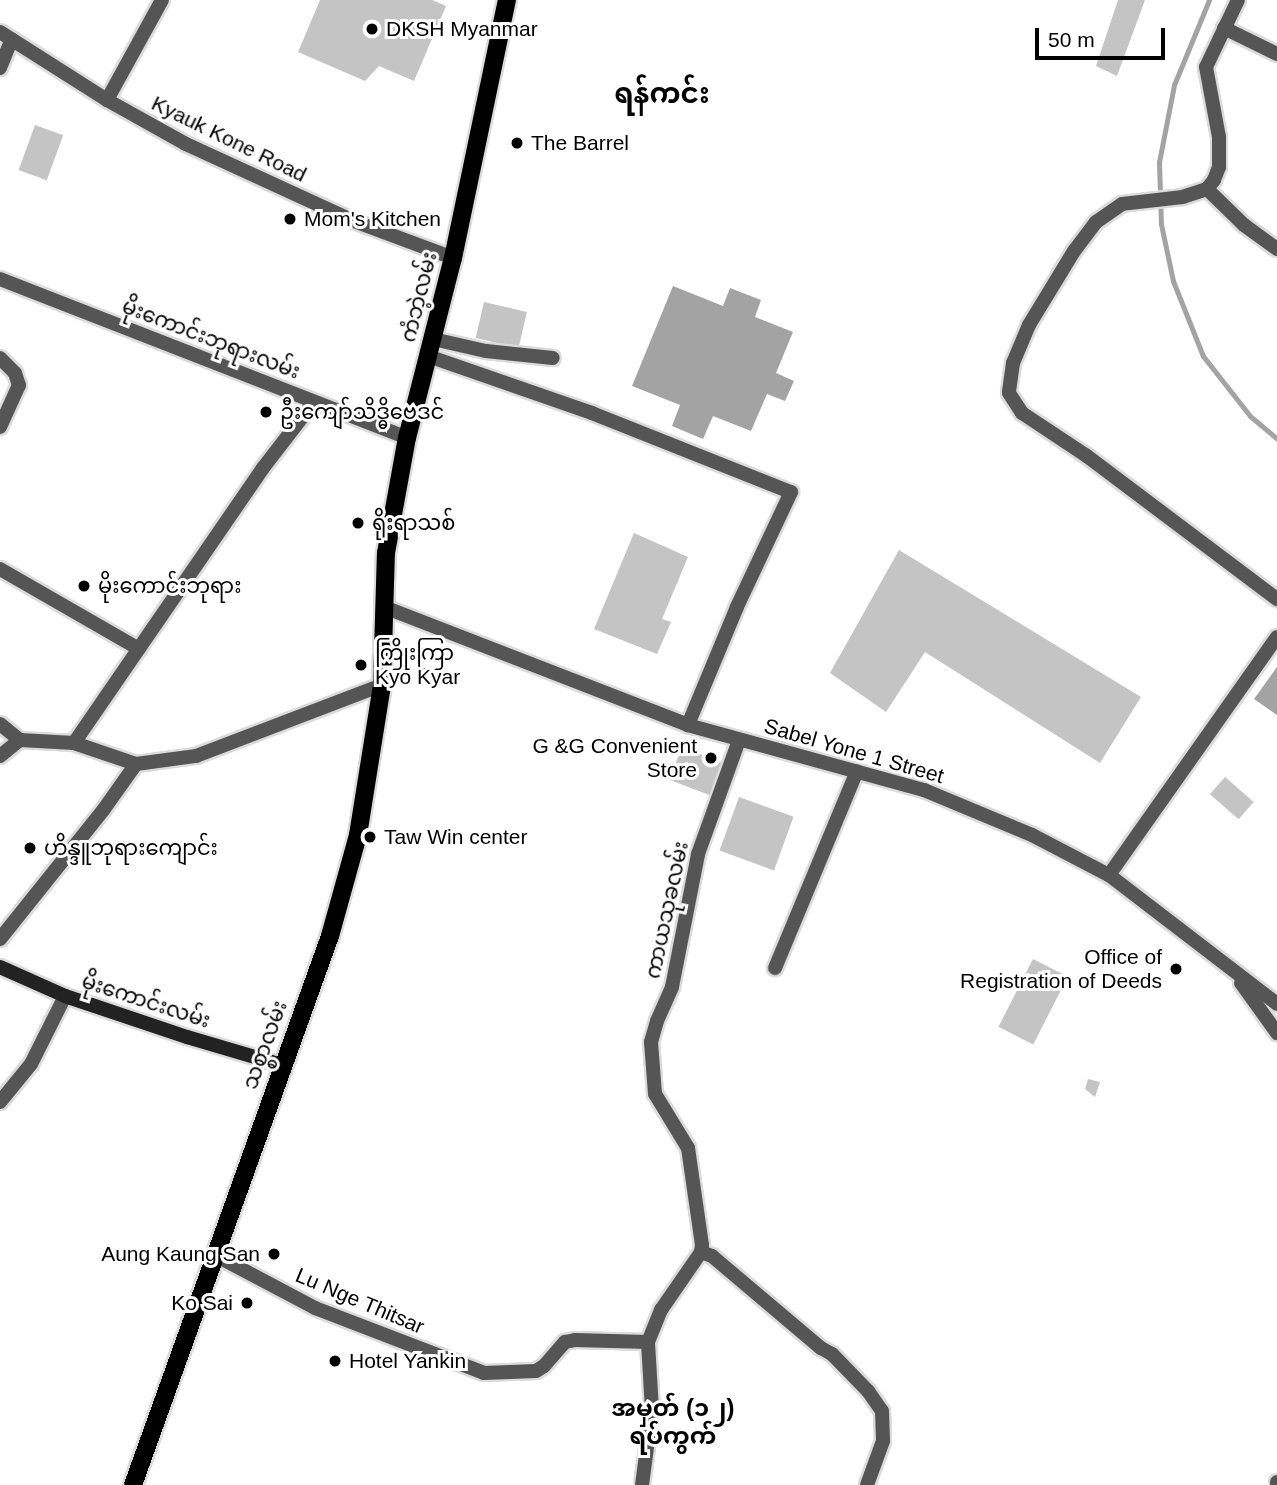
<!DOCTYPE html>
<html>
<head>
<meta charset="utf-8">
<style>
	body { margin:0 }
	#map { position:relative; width:1277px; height:1485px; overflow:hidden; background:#fff; font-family:Arial,"Noto Sans Myanmar",sans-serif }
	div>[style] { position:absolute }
	.water>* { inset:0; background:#a3a3a3 }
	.stream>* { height:5px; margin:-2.5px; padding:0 2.5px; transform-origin:2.5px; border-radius:2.5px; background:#a3a3a3 }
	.building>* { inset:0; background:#c4c4c4; transform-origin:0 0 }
	.roads { filter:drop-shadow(2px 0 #dbdbdb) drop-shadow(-2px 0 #dbdbdb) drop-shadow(0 2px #dbdbdb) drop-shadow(0 -2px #dbdbdb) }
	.minor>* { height:14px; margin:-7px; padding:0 7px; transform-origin:7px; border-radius:7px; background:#555 }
	.secondary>* { height:14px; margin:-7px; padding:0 7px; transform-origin:7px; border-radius:7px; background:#222 }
	.primary>* { height:18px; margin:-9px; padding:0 9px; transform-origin:9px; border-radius:9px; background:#000 }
	.dots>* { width:19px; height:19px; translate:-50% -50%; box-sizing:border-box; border:4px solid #fff; border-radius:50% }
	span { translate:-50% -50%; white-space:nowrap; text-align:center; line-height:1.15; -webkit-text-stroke:6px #fff; paint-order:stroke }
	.poi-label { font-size:21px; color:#000 }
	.left { translate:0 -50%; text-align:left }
	.right { translate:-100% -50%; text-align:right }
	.street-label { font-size:21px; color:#000 }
	.quarter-label { font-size:24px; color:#000; font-weight:700 }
	.district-label { font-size:28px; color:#000; font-weight:700 }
	.scale { position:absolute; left:1035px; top:28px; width:130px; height:32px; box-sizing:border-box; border:4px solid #000; border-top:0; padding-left:9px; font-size:21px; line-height:24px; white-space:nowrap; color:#000; -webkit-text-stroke:5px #fff; paint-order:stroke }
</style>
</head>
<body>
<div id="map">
	<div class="water">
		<div style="clip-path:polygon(673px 286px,723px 306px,730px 288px,761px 300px,755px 317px,793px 332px,776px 373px,794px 381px,785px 401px,767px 394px,751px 431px,713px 416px,703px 439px,672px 426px,680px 405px,632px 386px)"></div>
		<div style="clip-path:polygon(1277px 667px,1277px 715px,1254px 699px)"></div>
	</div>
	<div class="stream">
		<div style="left:1209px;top:0;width:92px;rotate:112.4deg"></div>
		<div style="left:1174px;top:85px;width:78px;rotate:101deg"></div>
		<div style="left:1159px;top:162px;width:62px;rotate:88.2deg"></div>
		<div style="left:1161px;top:224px;width:58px;rotate:78.1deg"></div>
		<div style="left:1173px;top:281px;width:81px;rotate:68.2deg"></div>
		<div style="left:1203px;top:356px;width:76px;rotate:51.9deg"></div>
		<div style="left:1250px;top:416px;width:35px;rotate:40deg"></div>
	</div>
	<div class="building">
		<div style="clip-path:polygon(320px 0,432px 0,446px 6px,414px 81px,379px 66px,365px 81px,298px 52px)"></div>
		<div style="clip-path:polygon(1118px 0,1145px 0,1117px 76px,1096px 66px)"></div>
		<div style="left:35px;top:125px;width:30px;height:48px;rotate:20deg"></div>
		<div style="left:484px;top:302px;width:44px;height:37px;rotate:13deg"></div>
		<div style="clip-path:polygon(634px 533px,688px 557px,662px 619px,671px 622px,657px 654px,594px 629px)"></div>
		<div style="clip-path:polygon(899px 550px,1141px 697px,1100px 763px,925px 652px,886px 712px,830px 673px)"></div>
		<div style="left:682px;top:747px;width:44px;height:35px;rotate:21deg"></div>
		<div style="left:1225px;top:777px;width:38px;height:23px;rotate:41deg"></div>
		<div style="left:739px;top:797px;width:58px;height:57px;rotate:20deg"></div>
		<div style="left:1033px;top:959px;width:39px;height:76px;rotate:27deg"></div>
		<div style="clip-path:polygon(1088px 1079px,1100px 1082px,1095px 1097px,1085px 1089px)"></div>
	</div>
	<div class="roads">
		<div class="minor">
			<div style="left:1238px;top:0;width:74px;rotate:115.5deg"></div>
			<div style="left:1206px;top:67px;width:71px;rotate:79.5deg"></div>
			<div style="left:1219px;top:137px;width:30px;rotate:90deg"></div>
			<div style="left:1219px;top:167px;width:14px;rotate:111deg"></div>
			<div style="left:1214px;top:180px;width:11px;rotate:128deg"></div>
			<div style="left:1207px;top:189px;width:25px;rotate:162deg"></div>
			<div style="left:1183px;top:197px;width:61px;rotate:173.5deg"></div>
			<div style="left:1122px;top:204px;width:32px;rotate:145deg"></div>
			<div style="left:1096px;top:222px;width:36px;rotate:127deg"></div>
			<div style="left:1074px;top:251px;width:87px;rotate:121.3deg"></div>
			<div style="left:1029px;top:325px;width:41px;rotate:112.8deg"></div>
			<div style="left:1013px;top:363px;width:30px;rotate:98deg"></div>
			<div style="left:1009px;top:393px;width:24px;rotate:57deg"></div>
			<div style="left:1022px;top:413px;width:78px;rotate:33.5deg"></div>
			<div style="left:1087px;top:456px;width:238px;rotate:37deg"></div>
			<div style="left:1224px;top:28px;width:59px;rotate:26.1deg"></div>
			<div style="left:0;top:32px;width:127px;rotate:32.4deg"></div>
			<div style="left:107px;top:100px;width:90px;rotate:29.1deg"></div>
			<div style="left:186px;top:144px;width:182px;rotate:24.7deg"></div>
			<div style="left:351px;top:220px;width:109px;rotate:20.4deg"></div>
			<div style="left:0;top:68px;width:31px;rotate:-68deg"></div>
			<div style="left:107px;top:100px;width:114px;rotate:-61.2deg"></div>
			<div style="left:1207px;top:189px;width:52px;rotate:44.2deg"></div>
			<div style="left:1244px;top:225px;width:41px;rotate:36deg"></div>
			<div style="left:0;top:279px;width:437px;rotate:21.3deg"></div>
			<div style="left:433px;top:339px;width:54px;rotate:12.8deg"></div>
			<div style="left:486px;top:351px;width:67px;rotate:6deg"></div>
			<div style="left:428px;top:356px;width:174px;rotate:19.2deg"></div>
			<div style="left:592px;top:413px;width:214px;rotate:21.7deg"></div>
			<div style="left:791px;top:492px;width:127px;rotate:115.2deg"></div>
			<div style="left:737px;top:607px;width:128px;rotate:112.6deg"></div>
			<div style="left:0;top:358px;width:21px;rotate:45deg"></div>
			<div style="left:15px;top:373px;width:13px;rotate:72deg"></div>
			<div style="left:19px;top:385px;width:46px;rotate:114.3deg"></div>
			<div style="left:0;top:569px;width:160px;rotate:29.9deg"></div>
			<div style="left:384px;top:607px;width:326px;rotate:21.2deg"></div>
			<div style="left:688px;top:725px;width:245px;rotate:15.4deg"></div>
			<div style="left:924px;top:790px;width:117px;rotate:22.6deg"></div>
			<div style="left:1032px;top:835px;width:87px;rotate:27.5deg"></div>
			<div style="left:1109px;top:875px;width:212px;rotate:37.5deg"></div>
			<div style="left:0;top:724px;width:26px;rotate:39deg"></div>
			<div style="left:74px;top:743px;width:334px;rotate:-55.5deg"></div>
			<div style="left:263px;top:468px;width:83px;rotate:-52.3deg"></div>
			<div style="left:0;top:756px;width:26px;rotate:-39deg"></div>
			<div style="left:20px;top:740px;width:54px;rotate:3.2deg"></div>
			<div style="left:74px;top:743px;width:65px;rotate:18.7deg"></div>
			<div style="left:136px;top:764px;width:61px;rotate:-7.6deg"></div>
			<div style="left:196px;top:756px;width:199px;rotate:-20.9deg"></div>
			<div style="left:1109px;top:875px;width:291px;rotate:-54.8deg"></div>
			<div style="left:0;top:939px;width:166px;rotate:-51.3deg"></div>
			<div style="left:104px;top:809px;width:55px;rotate:-54.6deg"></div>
			<div style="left:775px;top:968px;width:213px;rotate:-67.4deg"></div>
			<div style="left:1241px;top:983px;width:62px;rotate:54.2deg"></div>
			<div style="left:0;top:1102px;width:49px;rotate:-50.8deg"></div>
			<div style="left:31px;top:1064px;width:76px;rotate:-63.4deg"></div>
			<div style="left:701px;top:1252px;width:12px;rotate:20deg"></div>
			<div style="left:712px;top:1256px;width:143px;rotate:40.2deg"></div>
			<div style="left:821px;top:1348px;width:13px;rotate:29deg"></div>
			<div style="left:832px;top:1354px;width:52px;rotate:45.8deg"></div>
			<div style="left:868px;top:1391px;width:24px;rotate:55deg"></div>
			<div style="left:882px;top:1411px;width:30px;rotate:88deg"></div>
			<div style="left:883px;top:1441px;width:47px;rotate:110deg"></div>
			<div style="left:215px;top:1255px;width:113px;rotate:27.9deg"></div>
			<div style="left:315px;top:1308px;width:181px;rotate:21deg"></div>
			<div style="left:484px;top:1373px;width:52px;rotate:-2.2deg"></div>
			<div style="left:536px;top:1371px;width:9px;rotate:-32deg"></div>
			<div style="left:544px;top:1366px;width:32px;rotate:-49deg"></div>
			<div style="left:565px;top:1342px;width:10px;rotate:-11deg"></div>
			<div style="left:575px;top:1340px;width:73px;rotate:1.6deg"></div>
			<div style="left:642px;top:1485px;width:76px;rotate:-82.4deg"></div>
			<div style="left:652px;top:1410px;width:68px;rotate:-93.4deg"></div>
			<div style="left:648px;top:1342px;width:35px;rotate:-68deg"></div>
			<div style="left:661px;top:1310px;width:70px;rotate:-55.4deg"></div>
			<div style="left:701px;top:1252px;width:7px;rotate:-82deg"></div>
			<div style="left:702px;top:1245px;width:98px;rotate:-98.2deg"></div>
			<div style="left:688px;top:1148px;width:63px;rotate:-121.4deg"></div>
			<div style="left:655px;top:1094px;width:52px;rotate:-94.4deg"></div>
			<div style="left:651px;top:1042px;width:22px;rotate:-74deg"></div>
			<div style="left:657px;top:1021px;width:37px;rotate:-66deg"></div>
			<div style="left:672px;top:987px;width:136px;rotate:-78.9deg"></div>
			<div style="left:698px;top:854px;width:121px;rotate:-70.2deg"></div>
			<div style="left:1277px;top:1485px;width:3px;rotate:-90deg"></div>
		</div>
		<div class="secondary">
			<div style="left:0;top:967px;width:71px;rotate:24deg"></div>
			<div style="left:65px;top:996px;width:129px;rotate:18.6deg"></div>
			<div style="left:187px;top:1037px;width:99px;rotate:16.4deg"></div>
		</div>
		<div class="primary">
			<div style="left:133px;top:1485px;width:583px;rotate:-70.26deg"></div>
			<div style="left:330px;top:936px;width:105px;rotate:-74.5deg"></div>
			<div style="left:358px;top:835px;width:152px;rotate:-80.9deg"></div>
			<div style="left:382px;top:685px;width:132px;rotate:-88.3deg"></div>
			<div style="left:386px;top:553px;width:117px;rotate:-79.7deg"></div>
			<div style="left:407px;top:438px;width:186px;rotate:-75.7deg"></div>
			<div style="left:453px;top:258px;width:264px;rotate:-78.2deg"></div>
		</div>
	</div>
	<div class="dots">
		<div style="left:372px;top:29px;background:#000"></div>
		<div style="left:517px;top:143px;background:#000"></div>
		<div style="left:290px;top:219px;background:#000"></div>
		<div style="left:266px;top:412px;background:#000"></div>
		<div style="left:358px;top:523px;background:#000"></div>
		<div style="left:84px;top:586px;background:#000"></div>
		<div style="left:361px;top:665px;background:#000"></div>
		<div style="left:711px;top:758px;background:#000"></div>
		<div style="left:370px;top:837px;background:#000"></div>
		<div style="left:30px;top:848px;background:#000"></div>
		<div style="left:1176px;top:969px;background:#000"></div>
		<div style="left:274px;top:1254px;background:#000"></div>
		<div style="left:247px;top:1303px;background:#000"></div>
		<div style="left:335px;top:1361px;background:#000"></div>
	</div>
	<div class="poi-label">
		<span class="left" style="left:386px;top:29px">DKSH Myanmar</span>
		<span class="left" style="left:531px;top:143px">The Barrel</span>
		<span class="left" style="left:304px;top:219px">Mom's Kitchen</span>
		<span class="left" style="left:280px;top:412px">ဦးကျော်သိဒ္ဓိဗေဒင်</span>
		<span class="left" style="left:372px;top:523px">ရိုးရာသစ်</span>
		<span class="left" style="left:98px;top:586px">မိုးကောင်းဘုရား</span>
		<span class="left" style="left:375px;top:665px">ကြိုးကြာ<br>Kyo Kyar</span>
		<span class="right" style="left:697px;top:758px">G &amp;G Convenient<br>Store</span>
		<span class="left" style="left:384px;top:837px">Taw Win center</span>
		<span class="left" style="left:44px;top:848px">ဟိန္ဒူဘုရားကျောင်း</span>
		<span class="right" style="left:1162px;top:969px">Office of<br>Registration of Deeds</span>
		<span class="right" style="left:260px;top:1254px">Aung Kaung San</span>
		<span class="right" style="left:233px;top:1303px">Ko Sai</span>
		<span class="left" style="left:349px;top:1361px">Hotel Yankin</span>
	</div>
	<div class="street-label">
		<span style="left:229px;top:139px;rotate:26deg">Kyauk Kone Road</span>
		<span style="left:419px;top:297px;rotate:-76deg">ကံဘဲ့လမ်း</span>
		<span style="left:211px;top:339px;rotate:21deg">မိုးကောင်းဘုရားလမ်း</span>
		<span style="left:854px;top:751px;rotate:16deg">Sabel Yone 1 Street</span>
		<span style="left:667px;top:910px;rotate:-78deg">ကာယသုခလမ်း</span>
		<span style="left:146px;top:1001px;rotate:18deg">မိုးကောင်းလမ်း</span>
		<span style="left:265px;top:1045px;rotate:-70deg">သစ္စာလမ်း</span>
		<span style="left:360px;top:1301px;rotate:23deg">Lu Nge Thitsar</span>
	</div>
	<div class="quarter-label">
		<span style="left:673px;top:1422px">အမှတ် (၁၂)<br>ရပ်ကွက်</span>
	</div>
	<div class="district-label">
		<span style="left:662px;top:94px">ရန်ကင်း</span>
	</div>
	<div class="scale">50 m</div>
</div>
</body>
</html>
